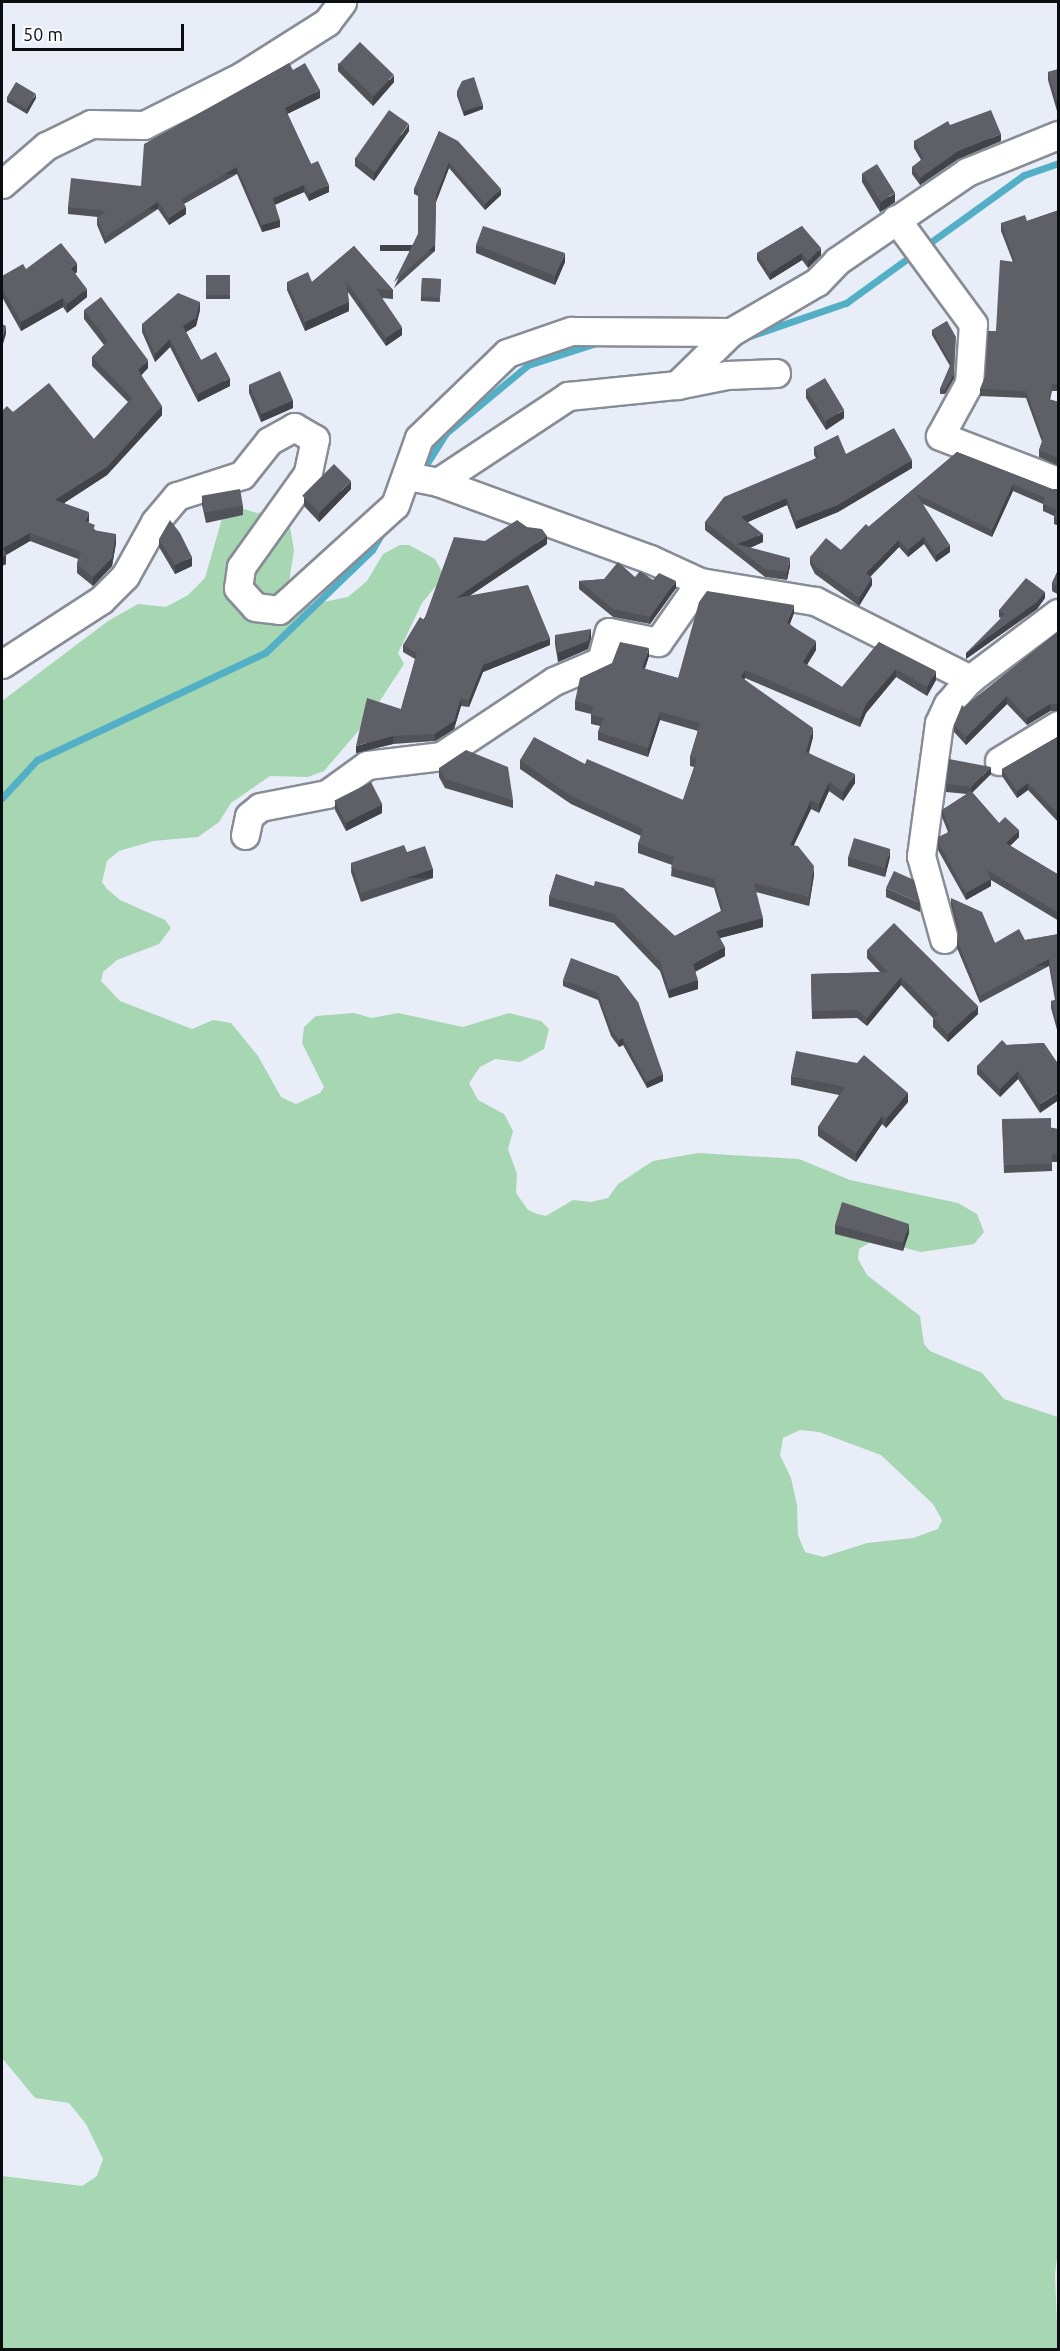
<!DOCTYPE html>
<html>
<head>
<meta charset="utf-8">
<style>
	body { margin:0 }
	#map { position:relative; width:1060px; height:2351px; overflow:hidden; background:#e8edf8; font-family:Ubuntu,sans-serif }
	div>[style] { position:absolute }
	.green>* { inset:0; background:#a6d6b2 }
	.stream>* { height:7px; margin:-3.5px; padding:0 3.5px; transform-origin:3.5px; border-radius:3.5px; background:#52afc5 }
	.roads { filter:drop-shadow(2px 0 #888c96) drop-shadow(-2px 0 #888c96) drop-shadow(0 2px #888c96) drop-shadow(0 -2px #888c96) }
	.minor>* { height:27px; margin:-13.5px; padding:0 13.5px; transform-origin:13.5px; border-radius:13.5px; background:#fff }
	.wall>* { inset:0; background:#525259; transform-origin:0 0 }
	.shaded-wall>* { inset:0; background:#424249; transform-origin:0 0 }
	.building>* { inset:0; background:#5f5f68; transform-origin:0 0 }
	span { translate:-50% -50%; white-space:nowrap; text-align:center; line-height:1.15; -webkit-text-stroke:6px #f8faff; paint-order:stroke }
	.frame { position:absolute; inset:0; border:3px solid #0b0d10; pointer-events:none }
	.scale { position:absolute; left:12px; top:24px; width:172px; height:27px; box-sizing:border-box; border:3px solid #0b0d10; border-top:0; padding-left:8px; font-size:18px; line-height:21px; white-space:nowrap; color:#0b0d10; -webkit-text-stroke:4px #f8faff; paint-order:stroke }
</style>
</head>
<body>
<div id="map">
	<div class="green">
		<div style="clip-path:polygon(evenodd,237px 507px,257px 513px,273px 511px,289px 521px,294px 550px,287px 594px,299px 607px,348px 597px,367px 581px,383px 554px,400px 545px,409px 545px,435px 559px,444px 576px,422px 603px,398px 653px,404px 664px,366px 722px,324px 771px,308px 777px,270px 776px,231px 803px,219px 822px,198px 837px,153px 841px,119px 851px,107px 861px,102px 882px,107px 889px,120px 900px,165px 920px,171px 928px,159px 944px,117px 960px,103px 972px,101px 981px,120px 1001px,192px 1029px,213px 1020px,231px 1023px,258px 1056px,281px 1097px,296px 1104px,320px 1093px,324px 1087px,302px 1043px,304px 1027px,316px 1016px,354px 1013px,372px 1018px,398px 1013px,463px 1027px,509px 1013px,541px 1021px,549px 1029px,544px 1049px,520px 1062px,495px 1059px,480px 1067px,469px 1083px,478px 1100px,504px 1114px,513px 1131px,508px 1149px,517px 1174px,516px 1193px,528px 1210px,537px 1214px,546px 1216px,573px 1200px,591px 1202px,608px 1198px,618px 1184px,653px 1161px,698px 1153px,799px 1159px,850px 1180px,958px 1203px,977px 1214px,984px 1232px,974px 1244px,921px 1252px,874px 1240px,859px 1249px,858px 1259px,867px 1275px,920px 1316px,924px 1344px,930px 1351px,982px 1373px,1004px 1399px,1058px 1417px,1058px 2250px,1055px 2274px,1058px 2349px,2px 2349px,2px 2176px,82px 2186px,97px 2176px,103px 2159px,86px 2124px,69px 2103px,35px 2098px,2px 2058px,2px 701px,108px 621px,138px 604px,166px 607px,188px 595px,205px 578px,223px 515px,237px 507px,800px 1430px,819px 1432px,881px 1455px,933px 1504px,942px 1520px,938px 1529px,913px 1538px,867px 1543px,823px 1557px,805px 1552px,798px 1535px,797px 1505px,791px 1478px,780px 1455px,783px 1438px,800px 1430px)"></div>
	</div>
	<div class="stream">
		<div style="left:924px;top:247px;width:123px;rotate:-35.8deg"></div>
		<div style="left:1024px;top:175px;width:36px;rotate:-19deg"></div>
		<div style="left:747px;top:337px;width:105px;rotate:-19deg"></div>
		<div style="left:846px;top:303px;width:85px;rotate:-35.9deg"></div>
		<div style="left:420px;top:474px;width:49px;rotate:-57.6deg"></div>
		<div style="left:446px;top:433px;width:107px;rotate:-39.7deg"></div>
		<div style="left:528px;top:365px;width:71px;rotate:-17.9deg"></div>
		<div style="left:2px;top:798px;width:52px;rotate:-47.4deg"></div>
		<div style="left:37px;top:760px;width:253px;rotate:-25.2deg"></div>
		<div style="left:266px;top:652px;width:147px;rotate:-43.9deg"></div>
		<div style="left:372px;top:550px;width:22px;rotate:-60deg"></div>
	</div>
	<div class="roads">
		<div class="minor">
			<div style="left:2px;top:184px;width:58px;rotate:-40.8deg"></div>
			<div style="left:46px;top:146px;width:50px;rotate:-26.1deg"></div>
			<div style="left:91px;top:124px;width:53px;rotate:1.1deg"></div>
			<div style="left:144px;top:125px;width:110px;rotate:-26.6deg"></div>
			<div style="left:242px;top:76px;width:101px;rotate:-32.4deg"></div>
			<div style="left:327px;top:22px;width:25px;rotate:-53deg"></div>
			<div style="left:896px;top:219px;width:130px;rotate:53.7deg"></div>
			<div style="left:973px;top:324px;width:59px;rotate:93.9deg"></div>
			<div style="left:969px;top:383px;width:60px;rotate:118.7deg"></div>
			<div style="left:940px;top:436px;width:126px;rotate:20.9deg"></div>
			<div style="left:677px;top:385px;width:76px;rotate:-44.5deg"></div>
			<div style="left:408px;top:476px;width:31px;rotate:11deg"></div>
			<div style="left:438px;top:482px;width:226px;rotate:20deg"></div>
			<div style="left:650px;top:559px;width:55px;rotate:24.7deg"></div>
			<div style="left:700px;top:582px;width:117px;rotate:9.4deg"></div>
			<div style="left:815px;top:601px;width:174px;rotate:26.7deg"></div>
			<div style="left:438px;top:482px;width:156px;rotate:-33.5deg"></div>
			<div style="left:568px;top:396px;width:110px;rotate:-5.8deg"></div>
			<div style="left:677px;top:385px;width:51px;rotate:-11.3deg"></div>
			<div style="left:727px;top:375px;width:49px;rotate:-2.3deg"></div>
			<div style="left:2px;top:664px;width:118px;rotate:-32.9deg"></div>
			<div style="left:101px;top:600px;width:34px;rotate:-45deg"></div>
			<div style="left:125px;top:576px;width:62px;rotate:-60.9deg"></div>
			<div style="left:155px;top:522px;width:34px;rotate:-50deg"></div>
			<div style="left:177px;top:496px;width:68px;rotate:-17.9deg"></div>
			<div style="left:242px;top:475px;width:43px;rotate:-51.5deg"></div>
			<div style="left:269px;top:441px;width:29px;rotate:-29deg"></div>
			<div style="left:294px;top:427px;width:24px;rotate:30deg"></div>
			<div style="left:315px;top:439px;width:35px;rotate:102deg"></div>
			<div style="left:308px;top:473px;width:115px;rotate:125.5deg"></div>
			<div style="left:241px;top:567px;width:21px;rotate:98deg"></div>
			<div style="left:238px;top:588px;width:25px;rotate:48deg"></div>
			<div style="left:255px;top:607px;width:24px;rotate:7deg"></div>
			<div style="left:279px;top:610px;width:156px;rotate:-42.2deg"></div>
			<div style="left:395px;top:505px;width:71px;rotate:-70.3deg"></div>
			<div style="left:419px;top:438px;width:122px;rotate:-44deg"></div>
			<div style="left:507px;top:353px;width:68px;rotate:-19deg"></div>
			<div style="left:571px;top:331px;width:160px;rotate:0.4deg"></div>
			<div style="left:731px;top:332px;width:99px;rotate:-30.2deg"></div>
			<div style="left:817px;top:282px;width:29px;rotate:-46deg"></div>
			<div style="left:837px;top:261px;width:158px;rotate:-34.4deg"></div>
			<div style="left:967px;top:172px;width:98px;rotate:-22.1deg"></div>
			<div style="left:999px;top:761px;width:69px;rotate:-31.4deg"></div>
			<div style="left:245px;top:835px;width:19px;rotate:-78deg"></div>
			<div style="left:249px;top:816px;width:14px;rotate:-39deg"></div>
			<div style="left:260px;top:807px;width:68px;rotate:-11deg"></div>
			<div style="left:327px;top:794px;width:49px;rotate:-35.9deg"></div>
			<div style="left:367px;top:765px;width:75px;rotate:-6.9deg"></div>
			<div style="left:441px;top:756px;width:136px;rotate:-33.6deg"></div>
			<div style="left:554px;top:681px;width:51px;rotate:-23.1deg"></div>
			<div style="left:601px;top:661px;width:30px;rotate:-75deg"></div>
			<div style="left:609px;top:632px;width:50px;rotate:11.5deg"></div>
			<div style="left:658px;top:642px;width:73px;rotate:-55deg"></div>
			<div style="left:944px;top:939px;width:86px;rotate:-105.5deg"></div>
			<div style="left:921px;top:856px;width:134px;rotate:-82.3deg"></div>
			<div style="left:939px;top:723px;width:21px;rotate:-65deg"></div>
			<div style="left:948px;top:704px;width:33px;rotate:-49deg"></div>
			<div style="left:970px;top:679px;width:110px;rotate:-36.9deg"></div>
		</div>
	</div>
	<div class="wall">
		<div style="clip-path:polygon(338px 63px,394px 82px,373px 106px,338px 71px)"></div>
		<div style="clip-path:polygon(1059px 69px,1059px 118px,1048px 80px,1048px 72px)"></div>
		<div style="clip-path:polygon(293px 70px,320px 98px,287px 114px,311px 164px,329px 192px,309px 201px,304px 192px,275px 205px,280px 227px,262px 232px,237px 174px,184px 204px,186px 214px,169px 225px,158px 209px,105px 244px,97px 225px,97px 218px,98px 217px,68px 214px,68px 207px,141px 186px)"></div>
		<div style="clip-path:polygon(457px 91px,483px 109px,464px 116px,457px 96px)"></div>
		<div style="clip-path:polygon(7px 98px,36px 98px,27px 114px,7px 102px)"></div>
		<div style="clip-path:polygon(950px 125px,1001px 141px,958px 159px,920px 185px,912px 174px,912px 167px,921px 160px,914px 148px,914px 141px)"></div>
		<div style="clip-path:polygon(409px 131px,374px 181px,355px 166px,355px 158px)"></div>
		<div style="clip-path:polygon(439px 131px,501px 195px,485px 210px,449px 168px,436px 202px,435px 251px,394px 288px,418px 234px,418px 196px,414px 194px,414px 189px)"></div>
		<div style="clip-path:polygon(862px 173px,895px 202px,880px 212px,862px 182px)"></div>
		<div style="clip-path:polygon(1059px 210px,1059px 391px,1052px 391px,1050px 400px,1059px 402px,1059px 466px,1039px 457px,1039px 450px,1042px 442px,1026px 398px,980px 396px,980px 389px,985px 377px,1013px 262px,1001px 231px,1001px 223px,1027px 221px)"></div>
		<div style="clip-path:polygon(802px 226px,821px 255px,808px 268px,802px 260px,770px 280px,757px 260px,757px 253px)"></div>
		<div style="clip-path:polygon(476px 245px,565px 262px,555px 285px,476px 253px)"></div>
		<div style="clip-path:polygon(354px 246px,393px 290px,393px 299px,382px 298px,402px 335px,386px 346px,348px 292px,349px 311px,305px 331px,287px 290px,287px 282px,312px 282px)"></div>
		<div style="clip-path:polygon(26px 269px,77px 272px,75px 273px,87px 297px,67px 313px,63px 307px,21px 331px,2px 297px,2px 276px)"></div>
		<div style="left:230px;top:275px;width:24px;height:24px;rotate:90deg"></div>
		<div style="left:422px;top:278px;width:19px;height:23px;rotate:3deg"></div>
		<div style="clip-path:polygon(84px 310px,148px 368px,141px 375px,162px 415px,107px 475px,64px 503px,89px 521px,88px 522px,95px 530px,116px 543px,112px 566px,93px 586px,77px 573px,77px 564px,78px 559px,30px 541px,6px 555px,6px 564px,2px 566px,2px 411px,13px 412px,94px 439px,128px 402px,92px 366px,92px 357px,104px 345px,84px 319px)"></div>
		<div style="clip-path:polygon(200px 310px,196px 326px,186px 332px,201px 360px,230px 386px,198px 402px,170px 347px,155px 362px,142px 332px,142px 324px)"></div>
		<div style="clip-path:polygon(947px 321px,954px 378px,945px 394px,940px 394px,940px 389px,950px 366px,932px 335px,932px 330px)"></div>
		<div style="clip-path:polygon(249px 385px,293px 408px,261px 422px,249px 393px)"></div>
		<div style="clip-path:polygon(806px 389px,844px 418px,826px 430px,806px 398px)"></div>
		<div style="clip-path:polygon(814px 447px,912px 468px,838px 512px,796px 529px,787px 505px,748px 522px,763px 542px,750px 548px,790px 566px,787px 580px,765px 577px,705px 530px,705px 522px,816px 458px,814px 455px)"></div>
		<div style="clip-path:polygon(957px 452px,1052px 489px,1059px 489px,1059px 526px,1054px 524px,1054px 516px,1043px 511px,1043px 504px,1013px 491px,992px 537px,923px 504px,950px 552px,936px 562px,924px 544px,908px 557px,899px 547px,870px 577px,872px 585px,859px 606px,815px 574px,810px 564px,810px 557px,841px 550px)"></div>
		<div style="clip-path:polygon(351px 489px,319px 522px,304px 506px,304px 498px)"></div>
		<div style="clip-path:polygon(202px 496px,243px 506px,243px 515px,206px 523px,202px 505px)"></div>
		<div style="clip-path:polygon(159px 539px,192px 566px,175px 574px,159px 547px)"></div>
		<div style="clip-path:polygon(485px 541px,547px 544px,470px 595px,550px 645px,483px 672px,469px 707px,461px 706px,454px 729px,435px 741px,393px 744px,356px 753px,401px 709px,415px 659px,403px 652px,403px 645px)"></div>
		<div style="clip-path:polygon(1059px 568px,1059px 595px,1052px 591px,1052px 583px)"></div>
		<div style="clip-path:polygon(635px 577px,653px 580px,676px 588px,650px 624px,613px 617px,579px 589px,579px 581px)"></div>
		<div style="clip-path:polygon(1045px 598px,1037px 609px,966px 659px,1001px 618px,999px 617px,999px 610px)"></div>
		<div style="clip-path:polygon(794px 613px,790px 624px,816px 650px,807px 665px,842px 687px,879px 642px,936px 680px,927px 696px,896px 677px,866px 713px,860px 727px,745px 678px,744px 679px,813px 737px,809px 753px,855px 783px,843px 801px,829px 791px,819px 813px,811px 809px,794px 845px,814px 875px,809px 906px,756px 892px,763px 927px,720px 938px,725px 956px,695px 971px,698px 989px,669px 998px,660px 971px,614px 923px,549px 906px,549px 897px,556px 874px,675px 936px,721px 911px,714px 888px,671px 876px,672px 865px,638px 853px,638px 844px,641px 836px,571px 804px,520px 769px,520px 760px,585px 764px,683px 800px,694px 767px,690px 766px,690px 757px,698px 731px,660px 720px,648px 757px,598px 740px,598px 732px,600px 726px,591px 724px,591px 714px,575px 710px,575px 701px,649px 656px,645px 669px,678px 678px)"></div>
		<div style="clip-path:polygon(1059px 631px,1059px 711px,1050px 711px,1027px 725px,1007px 704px,966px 745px,954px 732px,954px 725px,964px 707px)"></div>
		<div style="clip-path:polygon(555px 635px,591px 638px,588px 649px,558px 662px,555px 644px)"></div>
		<div style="clip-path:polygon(1059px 736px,1059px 823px,1028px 790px,1017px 798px,1002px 776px,1002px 769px)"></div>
		<div style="clip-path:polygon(439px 768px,513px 800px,513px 808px,445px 788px,439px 777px)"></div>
		<div style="clip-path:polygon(991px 774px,972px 792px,999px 823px,1019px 837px,1010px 846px,1059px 875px,1059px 921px,991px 880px,991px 886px,966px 900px,938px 850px,938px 842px,948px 832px,942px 817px,942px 810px,967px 794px,946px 792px,946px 784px)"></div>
		<div style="clip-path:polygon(335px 801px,382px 813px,346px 831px,335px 810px)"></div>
		<div style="clip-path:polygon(407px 852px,433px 878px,361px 902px,351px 872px,351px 863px)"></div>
		<div style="clip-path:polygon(848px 857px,890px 857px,885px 877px,848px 866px)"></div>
		<div style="clip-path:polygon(886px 888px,920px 903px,920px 912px,886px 897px)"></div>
		<div style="clip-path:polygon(951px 898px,995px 943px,1025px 940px,1059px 934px,1059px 1037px,1051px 1008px,1051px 1001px,1055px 1000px,1049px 966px,980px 1003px,957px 948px,957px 940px,958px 932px,951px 905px)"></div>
		<div style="clip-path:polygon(867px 950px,978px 1014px,948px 1042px,933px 1027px,933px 1018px,901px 985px,867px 1026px,857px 1018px,812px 1019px,811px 974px,880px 972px,867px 958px)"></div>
		<div style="clip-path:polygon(563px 980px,638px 1002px,663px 1081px,647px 1088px,623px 1045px,619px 1047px,611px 1036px,598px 1000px,563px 986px)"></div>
		<div style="clip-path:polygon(1044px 1043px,1040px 1113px,1018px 1079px,1000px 1097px,977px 1074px,977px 1066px,1007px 1045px)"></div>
		<div style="clip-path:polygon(791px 1076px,908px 1093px,908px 1102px,886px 1128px,882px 1124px,856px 1162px,818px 1136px,818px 1127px,839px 1095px,791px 1085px)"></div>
		<div style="clip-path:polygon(1002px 1119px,1059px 1129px,1059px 1162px,1052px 1162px,1052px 1171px,1004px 1173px)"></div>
		<div style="clip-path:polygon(835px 1225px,909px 1233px,903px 1251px,835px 1234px)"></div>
	</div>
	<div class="shaded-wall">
		<div style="clip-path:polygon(394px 75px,394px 82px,373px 106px,373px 98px)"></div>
		<div style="clip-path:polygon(320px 90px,320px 98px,285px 115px,285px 108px)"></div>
		<div style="clip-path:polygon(36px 94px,36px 98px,27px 114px,27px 109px)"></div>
		<div style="clip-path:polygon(483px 105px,483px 109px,464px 116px,464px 111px)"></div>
		<div style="clip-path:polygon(409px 124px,409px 131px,374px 181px,374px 174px)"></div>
		<div style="clip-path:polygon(1001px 134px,1001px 141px,958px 159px,920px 185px,920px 178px,958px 151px)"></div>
		<div style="clip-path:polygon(449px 162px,449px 168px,436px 202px,436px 196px)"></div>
		<div style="left:237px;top:167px;width:7px;height:64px;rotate:90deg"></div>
		<div style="clip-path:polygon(304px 185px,304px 192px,273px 205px,273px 198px)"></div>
		<div style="clip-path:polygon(329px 185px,329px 192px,309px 201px,309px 194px)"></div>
		<div style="clip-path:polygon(501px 189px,501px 195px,485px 210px,485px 204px)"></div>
		<div style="clip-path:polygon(895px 193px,895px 202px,880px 212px,880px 203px)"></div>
		<div style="left:158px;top:202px;width:7px;height:64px;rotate:90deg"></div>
		<div style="clip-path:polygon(186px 207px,186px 214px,169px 225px,169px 218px)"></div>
		<div style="clip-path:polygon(280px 220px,280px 227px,262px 232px,262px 225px)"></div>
		<div style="left:435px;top:245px;width:6px;height:55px;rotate:90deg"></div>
		<div style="clip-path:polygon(821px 248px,821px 255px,808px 268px,808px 261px)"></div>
		<div style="clip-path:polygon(565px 253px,565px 262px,555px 285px,555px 276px)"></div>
		<div style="clip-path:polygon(802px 253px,802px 260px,770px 280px,770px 273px)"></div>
		<div style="clip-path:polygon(77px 263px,77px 272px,71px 277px,71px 268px)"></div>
		<div style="clip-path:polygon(87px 289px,87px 297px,67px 313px,67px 304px)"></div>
		<div style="clip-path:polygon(63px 298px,63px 307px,21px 331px,21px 322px)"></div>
		<div style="clip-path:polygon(200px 302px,200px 310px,196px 326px,183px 334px,183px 326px)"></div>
		<div style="clip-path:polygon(349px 302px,349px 311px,305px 331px,305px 322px)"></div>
		<div style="clip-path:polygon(6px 326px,6px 334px,2px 347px,2px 338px)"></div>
		<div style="clip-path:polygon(402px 327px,402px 335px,386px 346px,386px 338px)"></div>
		<div style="clip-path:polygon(956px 337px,954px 378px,945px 394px,945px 390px,954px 374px)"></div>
		<div style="clip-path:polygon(170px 339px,170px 347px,155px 362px,155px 354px)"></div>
		<div style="clip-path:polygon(148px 360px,148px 368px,138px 379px,138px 370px)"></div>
		<div style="clip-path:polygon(230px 378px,230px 386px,198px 402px,198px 394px)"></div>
		<div style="clip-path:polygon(293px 400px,293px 408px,261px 422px,261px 413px)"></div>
		<div style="clip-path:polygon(162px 406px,162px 415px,107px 475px,55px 509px,55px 500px)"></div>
		<div style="clip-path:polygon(844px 410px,844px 418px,826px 430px,826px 421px)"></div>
		<div style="clip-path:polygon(912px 460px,912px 468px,838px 512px,796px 529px,796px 521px)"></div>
		<div style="clip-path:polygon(351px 481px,351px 489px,319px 522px,319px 513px)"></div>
		<div style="clip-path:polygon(1013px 484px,1013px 491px,992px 537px,992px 530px)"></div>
		<div style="clip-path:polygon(787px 498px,787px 505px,741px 525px,741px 517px)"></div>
		<div style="clip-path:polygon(89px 512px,89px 521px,85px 530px,85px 521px)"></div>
		<div style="clip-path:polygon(30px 533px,30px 541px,6px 555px,6px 564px,2px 566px,2px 557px,3px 548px)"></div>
		<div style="clip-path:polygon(116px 534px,116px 543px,112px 566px,93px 586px,93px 577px)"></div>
		<div style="clip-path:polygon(763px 534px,763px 542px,742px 551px,737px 544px)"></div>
		<div style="clip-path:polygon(547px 536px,547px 544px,456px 605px,456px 598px)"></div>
		<div style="clip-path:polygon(924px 537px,924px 544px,908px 557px,908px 550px)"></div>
		<div style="clip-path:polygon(899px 540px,899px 547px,866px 581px,866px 573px)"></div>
		<div style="clip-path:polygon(950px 545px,950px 552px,936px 562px,936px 555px)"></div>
		<div style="clip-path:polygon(192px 557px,192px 566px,175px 574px,175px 565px)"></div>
		<div style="clip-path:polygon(790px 558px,790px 566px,787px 580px,787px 572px)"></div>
		<div style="clip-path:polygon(872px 578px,872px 585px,859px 606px,859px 598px)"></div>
		<div style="clip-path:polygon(676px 581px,676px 588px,650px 624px,650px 617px)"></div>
		<div style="clip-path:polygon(1045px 592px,1045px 598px,1037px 609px,966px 659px,966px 653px)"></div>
		<div style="clip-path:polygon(794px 605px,794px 613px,787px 631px,787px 623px)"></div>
		<div style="clip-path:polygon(591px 629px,591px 638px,588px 649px,558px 662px,558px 653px)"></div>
		<div style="clip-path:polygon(550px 638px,550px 645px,483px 672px,469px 707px,469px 700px,483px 665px)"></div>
		<div style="clip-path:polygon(816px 641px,816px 650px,803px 671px,803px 662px)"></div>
		<div style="clip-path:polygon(649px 648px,649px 656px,642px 676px,642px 668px)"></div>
		<div style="clip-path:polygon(896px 669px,896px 677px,866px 713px,860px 727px,860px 719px,866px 704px)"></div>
		<div style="clip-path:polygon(745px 670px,745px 678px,741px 685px,741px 677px)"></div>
		<div style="clip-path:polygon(936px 671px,936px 680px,927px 696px,927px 687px)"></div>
		<div style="clip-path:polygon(1007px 696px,1007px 704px,966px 745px,966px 737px)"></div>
		<div style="clip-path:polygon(461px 698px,461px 706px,454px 729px,435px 741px,435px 734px)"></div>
		<div style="clip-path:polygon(1050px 704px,1050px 711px,1027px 725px,1027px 718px)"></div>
		<div style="clip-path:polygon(660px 712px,660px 720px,648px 757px,648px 748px)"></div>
		<div style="clip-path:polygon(813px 728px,813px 737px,806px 761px,806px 752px)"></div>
		<div style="clip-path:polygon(393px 736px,393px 744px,356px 753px,356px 746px)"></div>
		<div style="clip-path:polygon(991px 767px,991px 774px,971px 794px,971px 787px)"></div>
		<div style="clip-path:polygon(855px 774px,855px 783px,843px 801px,843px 792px)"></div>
		<div style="clip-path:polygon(829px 782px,829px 791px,819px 813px,819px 804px)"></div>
		<div style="clip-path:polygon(1028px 783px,1028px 790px,1017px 798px,1017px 791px)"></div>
		<div style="clip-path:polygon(811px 800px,811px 809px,790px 853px,790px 845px)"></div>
		<div style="clip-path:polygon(382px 804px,382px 813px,346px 831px,346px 823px)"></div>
		<div style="clip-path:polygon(1019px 830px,1019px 837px,1006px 850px,1006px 843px)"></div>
		<div style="clip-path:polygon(890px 849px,890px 857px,885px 877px,885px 868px)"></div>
		<div style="clip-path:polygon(814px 866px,814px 875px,809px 906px,809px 897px)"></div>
		<div style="left:433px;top:869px;width:9px;height:76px;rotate:90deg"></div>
		<div style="clip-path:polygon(991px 879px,991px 886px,966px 900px,966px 893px)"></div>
		<div style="clip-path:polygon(763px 918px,763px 927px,716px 939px,716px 931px)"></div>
		<div style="clip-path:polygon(725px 947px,725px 956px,693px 973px,693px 964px)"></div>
		<div style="left:1049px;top:959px;width:7px;height:78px;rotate:90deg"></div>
		<div style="clip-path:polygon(901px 977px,901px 985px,867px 1026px,867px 1018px)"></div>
		<div style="clip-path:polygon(698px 980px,698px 989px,669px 998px,669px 990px)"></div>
		<div style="clip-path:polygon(978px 1006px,978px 1014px,948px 1042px,948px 1034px)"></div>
		<div style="clip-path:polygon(623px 1038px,623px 1045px,619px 1047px,619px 1040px)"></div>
		<div style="clip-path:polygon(1018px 1071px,1018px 1079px,1000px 1097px,1000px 1089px)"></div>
		<div style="clip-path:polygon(663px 1074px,663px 1081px,647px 1088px,647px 1082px)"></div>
		<div style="clip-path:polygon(1059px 1092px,1059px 1100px,1040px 1113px,1040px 1104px)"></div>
		<div style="clip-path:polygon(908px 1093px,908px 1102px,886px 1128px,886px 1119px)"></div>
		<div style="clip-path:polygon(882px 1116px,882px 1124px,856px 1162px,856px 1153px)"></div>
		<div style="clip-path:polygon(909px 1224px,909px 1233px,903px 1251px,903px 1243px)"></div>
	</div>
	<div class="building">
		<div style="left:360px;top:42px;width:47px;height:30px;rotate:44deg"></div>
		<div style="clip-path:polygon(289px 63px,293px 70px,305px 63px,320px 90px,285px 108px,311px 164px,318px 161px,329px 185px,309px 194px,304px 185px,273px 198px,280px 220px,262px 225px,237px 167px,181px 199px,186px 207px,169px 218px,158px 202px,105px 237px,97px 218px,106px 211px,68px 207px,71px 178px,141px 186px,144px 144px)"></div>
		<div style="clip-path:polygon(1059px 69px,1059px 109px,1048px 72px)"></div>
		<div style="clip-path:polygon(474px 77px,483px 105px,464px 111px,457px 91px,462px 81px)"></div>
		<div style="left:16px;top:82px;width:23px;height:18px;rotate:31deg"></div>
		<div style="left:389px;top:110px;width:24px;height:59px;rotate:35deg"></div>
		<div style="clip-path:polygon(991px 110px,1001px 134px,958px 151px,920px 178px,912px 167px,924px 158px,914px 141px,948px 121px,950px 125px)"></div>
		<div style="clip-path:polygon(439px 131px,458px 141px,501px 189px,485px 204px,449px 162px,436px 196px,435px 245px,394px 282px,418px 234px,418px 190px,414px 189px)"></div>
		<div style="left:877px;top:164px;width:34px;height:17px;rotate:58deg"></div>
		<div style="clip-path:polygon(1059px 210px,1059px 384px,1052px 384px,1049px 399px,1059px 402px,1059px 458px,1039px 450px,1043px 438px,1026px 391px,980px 389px,985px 377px,988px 331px,996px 331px,1000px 260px,1015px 262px,1001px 223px,1025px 215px,1027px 221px)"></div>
		<div style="clip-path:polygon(483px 226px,565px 253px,555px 276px,476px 245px)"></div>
		<div style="clip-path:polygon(802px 226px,821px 248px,808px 261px,802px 253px,770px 273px,757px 253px)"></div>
		<div style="clip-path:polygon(61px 243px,77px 263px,71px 268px,87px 289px,67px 304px,63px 298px,21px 322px,2px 288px,2px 276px,23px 264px,26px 269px)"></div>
		<div style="clip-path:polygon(354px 246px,393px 290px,376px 289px,402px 327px,386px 338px,346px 281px,349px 302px,305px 322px,287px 282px,308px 272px,312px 282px)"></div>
		<div style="left:230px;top:275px;width:20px;height:24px;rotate:90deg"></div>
		<div style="left:422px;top:278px;width:19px;height:19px;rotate:3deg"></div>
		<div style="clip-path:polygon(178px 293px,200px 302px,196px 318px,183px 326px,201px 360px,216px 352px,230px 378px,198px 394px,170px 339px,155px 354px,142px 324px)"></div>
		<div style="clip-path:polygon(101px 297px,148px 360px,138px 370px,162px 406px,107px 467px,55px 500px,89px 512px,85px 521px,95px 525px,93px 530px,116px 534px,112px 558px,93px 577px,77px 564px,81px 552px,30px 533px,3px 548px,6px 555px,2px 557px,2px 411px,7px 406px,13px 412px,49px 383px,94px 439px,132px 398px,92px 357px,108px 341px,84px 310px)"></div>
		<div style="clip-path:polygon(947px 321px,956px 337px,954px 374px,945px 390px,940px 389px,951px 363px,932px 330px)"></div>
		<div style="clip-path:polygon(2px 324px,6px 326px,2px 338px)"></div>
		<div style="left:280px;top:371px;width:32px;height:34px;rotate:66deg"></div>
		<div style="left:825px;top:378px;width:37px;height:22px;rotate:59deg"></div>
		<div style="clip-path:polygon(894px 428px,912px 460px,838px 505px,796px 521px,787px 498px,741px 517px,763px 534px,737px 544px,790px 558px,787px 572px,765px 569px,705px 522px,724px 497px,819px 457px,814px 447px,838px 435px,846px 454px)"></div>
		<div style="clip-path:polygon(957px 452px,1052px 489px,1059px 489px,1059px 519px,1054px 517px,1056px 510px,1043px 504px,1045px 498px,1013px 484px,992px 530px,916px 494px,950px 545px,936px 555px,924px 537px,908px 550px,899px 540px,866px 573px,872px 578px,859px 598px,815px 566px,810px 557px,826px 538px,841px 550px,866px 524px,869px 527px)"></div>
		<div style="left:334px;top:464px;width:24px;height:45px;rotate:45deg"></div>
		<div style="left:240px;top:489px;width:17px;height:39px;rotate:80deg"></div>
		<div style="clip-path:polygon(170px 520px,180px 533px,192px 557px,175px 565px,159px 539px)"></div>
		<div style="clip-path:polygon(517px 520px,527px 527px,542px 529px,547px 536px,456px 598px,528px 585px,550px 638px,483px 665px,469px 700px,461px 698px,454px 721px,435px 734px,393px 736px,356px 746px,367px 698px,401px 709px,417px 653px,403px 645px,420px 617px,424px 620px,454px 537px,485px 541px)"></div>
		<div style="clip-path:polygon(618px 562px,635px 577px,640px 571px,653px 580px,659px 573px,676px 581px,650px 617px,613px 609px,579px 581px,604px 579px)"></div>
		<div style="clip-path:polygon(1059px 568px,1059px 588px,1052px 583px)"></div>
		<div style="clip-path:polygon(1026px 578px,1045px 592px,1037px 602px,966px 653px,1005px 614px,999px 610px)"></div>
		<div style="clip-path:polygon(707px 591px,794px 605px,787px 623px,816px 641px,803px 662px,842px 687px,879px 642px,936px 671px,927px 687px,896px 669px,866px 704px,860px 719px,745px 670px,741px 677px,813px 728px,806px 752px,855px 774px,843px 792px,829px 782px,819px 804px,811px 800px,790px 845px,798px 846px,814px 866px,809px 897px,754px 883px,763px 918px,716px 931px,725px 947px,693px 964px,698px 980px,669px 990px,660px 962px,614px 914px,549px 897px,556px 874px,594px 886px,595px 881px,623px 888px,675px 936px,723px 910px,714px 879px,671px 868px,674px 857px,638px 844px,643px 829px,571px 796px,520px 760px,534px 737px,585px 764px,587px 759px,683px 800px,697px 759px,690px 757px,700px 723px,660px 712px,648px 748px,598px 732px,604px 718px,591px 715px,593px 706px,575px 701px,580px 678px,612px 663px,620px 642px,649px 648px,642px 668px,678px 678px,699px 602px)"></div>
		<div style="clip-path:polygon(591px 629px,588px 641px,558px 653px,555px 635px)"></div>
		<div style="clip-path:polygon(1059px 631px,1059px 704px,1050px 704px,1027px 718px,1007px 696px,966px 737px,954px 725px,962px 705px,964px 707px)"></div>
		<div style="clip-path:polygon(1059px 736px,1059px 815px,1028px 783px,1017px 791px,1002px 769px)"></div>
		<div style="clip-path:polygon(466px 750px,508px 767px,513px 800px,445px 779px,439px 768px)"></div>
		<div style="clip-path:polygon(949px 759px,991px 767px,971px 787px,946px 784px)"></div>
		<div style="left:371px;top:782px;width:25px;height:41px;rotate:63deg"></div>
		<div style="clip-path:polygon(971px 791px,999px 823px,1005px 817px,1019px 830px,1006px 843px,1059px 875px,1059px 913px,987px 870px,991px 879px,966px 893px,938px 842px,938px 837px,951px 831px,942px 810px)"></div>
		<div style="left:854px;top:838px;width:38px;height:20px;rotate:17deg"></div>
		<div style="clip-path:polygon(404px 845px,407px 852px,425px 846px,433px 869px,361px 893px,351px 863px)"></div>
		<div style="clip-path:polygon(894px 871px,914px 880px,920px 903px,886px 888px)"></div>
		<div style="clip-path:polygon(951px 898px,982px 912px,995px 943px,1019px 929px,1025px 940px,1059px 934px,1059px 1030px,1051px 1001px,1056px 1000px,1049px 959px,980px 996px,957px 940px,959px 928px)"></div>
		<div style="clip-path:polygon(894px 923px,978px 1006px,948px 1034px,933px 1018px,938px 1014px,901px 977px,867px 1018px,857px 1010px,812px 1011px,811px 974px,888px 972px,867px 950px)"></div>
		<div style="clip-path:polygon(571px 958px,618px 976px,638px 1002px,663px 1074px,647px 1082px,623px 1038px,619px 1040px,611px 1029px,598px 993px,563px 980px)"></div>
		<div style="clip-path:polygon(1002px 1040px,1007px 1045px,1044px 1043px,1059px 1065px,1059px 1092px,1040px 1104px,1018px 1071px,1000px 1089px,977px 1066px)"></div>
		<div style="clip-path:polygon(796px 1051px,857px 1063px,864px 1055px,908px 1093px,886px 1119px,882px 1116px,856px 1153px,818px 1127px,845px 1087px,791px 1076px)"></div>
		<div style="clip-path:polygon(1051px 1118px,1051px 1129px,1059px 1129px,1059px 1154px,1052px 1154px,1052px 1164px,1004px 1165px,1002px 1119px)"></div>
		<div style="clip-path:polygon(842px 1202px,909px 1224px,903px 1243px,835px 1225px)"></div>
	</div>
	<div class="frame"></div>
	<div class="scale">50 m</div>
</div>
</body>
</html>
